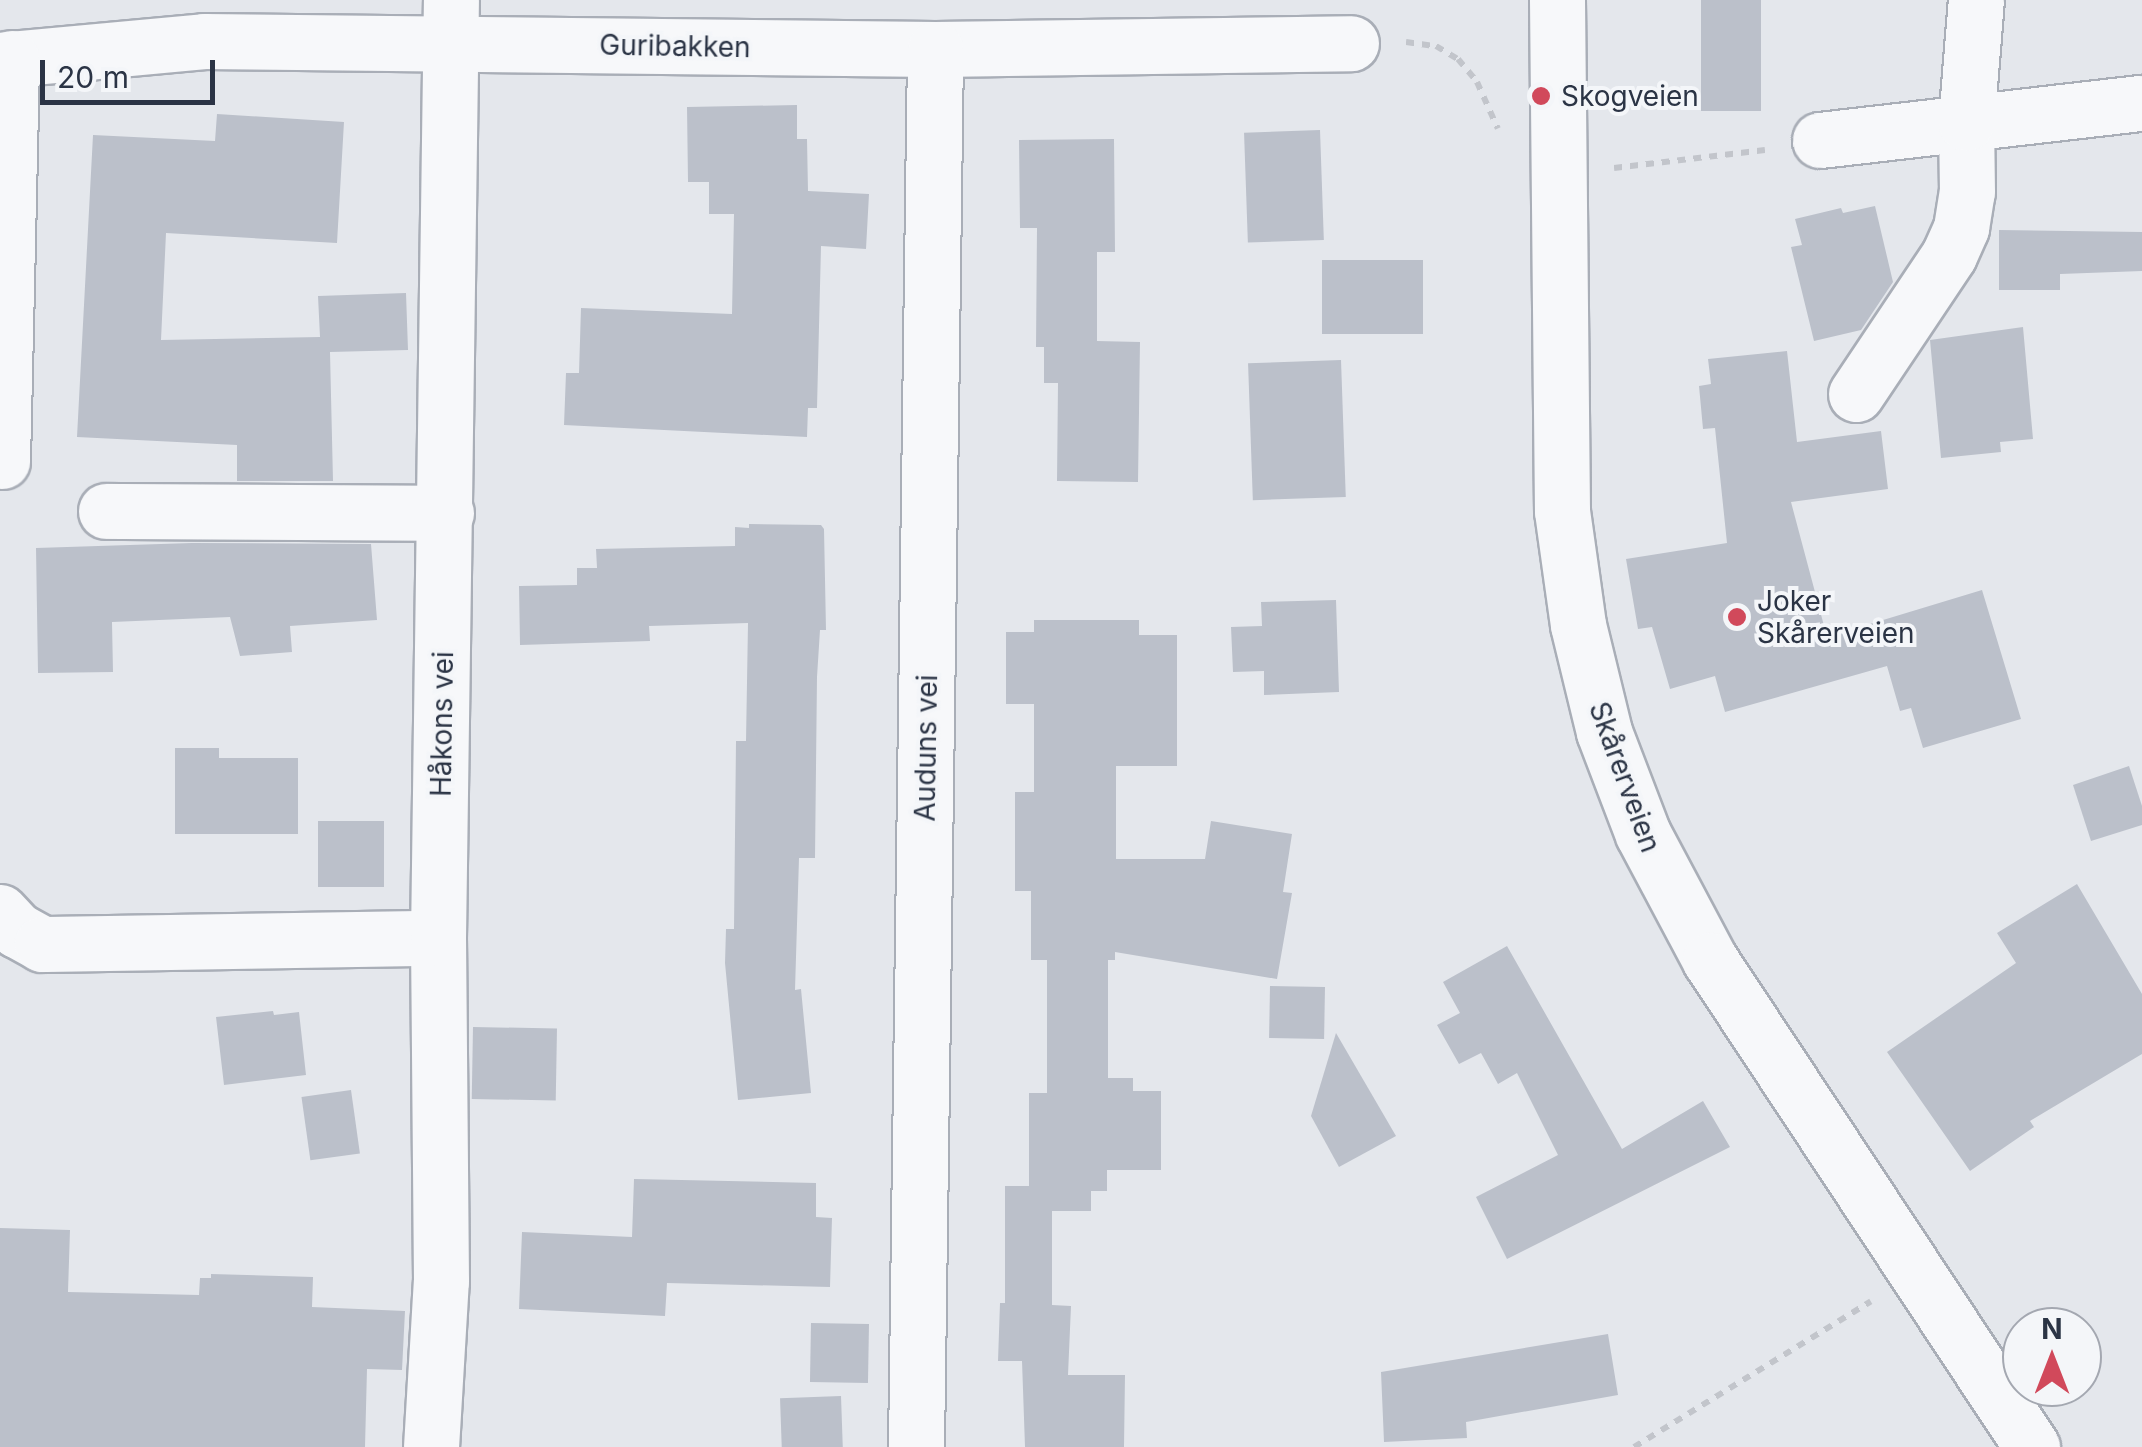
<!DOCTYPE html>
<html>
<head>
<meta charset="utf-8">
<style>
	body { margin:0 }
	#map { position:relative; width:2142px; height:1447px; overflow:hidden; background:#e4e7ec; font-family:Inter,sans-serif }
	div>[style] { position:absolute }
	.building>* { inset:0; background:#bbc0ca; transform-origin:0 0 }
	.path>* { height:6px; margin-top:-3px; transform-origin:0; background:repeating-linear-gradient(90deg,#c2c5cb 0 8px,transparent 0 16px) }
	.roads { filter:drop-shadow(2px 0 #a9aeb7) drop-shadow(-2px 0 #a9aeb7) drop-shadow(0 2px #a9aeb7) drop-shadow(0 -2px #a9aeb7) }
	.minor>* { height:55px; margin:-27.5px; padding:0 27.5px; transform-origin:27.5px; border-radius:27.5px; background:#f7f8fa }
	.dots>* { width:28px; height:28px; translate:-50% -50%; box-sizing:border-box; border:5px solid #f4f6f9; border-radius:50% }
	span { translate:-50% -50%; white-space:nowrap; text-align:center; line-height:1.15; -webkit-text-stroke:8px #f4f6f9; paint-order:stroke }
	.street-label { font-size:28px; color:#2b3445 }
	.poi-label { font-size:28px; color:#2b3445 }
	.left { translate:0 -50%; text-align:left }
	.north { position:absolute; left:2002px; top:1307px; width:100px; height:100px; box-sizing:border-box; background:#f4f6f9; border:2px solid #a4a8b1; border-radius:50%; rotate:0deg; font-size:28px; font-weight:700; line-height:40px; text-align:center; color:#2b3445 }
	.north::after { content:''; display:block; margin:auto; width:35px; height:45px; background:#d1495b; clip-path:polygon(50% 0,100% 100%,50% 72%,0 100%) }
	.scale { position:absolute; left:40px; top:60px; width:175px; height:45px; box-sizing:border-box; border:5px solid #2b3445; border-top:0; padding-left:12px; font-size:30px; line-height:35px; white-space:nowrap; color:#2b3445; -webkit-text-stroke:8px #f4f6f9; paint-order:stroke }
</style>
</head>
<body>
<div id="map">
	<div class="building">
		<div style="left:1701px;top:0;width:60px;height:111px"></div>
		<div style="clip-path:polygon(797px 105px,797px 139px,807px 139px,808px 191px,869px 194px,866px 249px,821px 246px,817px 408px,808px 408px,807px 437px,564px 425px,566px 373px,579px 373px,581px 308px,732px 314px,734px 214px,709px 214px,709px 182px,688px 182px,687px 107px)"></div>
		<div style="clip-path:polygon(217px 114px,344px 122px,337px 243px,166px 233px,161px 340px,320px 337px,318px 296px,406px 293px,408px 350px,330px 352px,333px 481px,237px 481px,237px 445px,77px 437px,93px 135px,215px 141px)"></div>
		<div style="left:1320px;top:130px;width:110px;height:76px;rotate:88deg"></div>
		<div style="clip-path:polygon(1114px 139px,1115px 252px,1097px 252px,1097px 341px,1140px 342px,1138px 482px,1057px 481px,1058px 383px,1044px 383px,1044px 347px,1036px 347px,1037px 228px,1020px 228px,1019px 140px)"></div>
		<div style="clip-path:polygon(1875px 206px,1893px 282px,1861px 330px,1814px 341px,1791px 247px,1802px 245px,1795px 219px,1841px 208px,1843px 213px)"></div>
		<div style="clip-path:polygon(1999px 230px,2142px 232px,2142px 271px,2060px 274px,2060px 290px,1999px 290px)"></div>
		<div style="left:1322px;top:260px;width:101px;height:74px"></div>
		<div style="clip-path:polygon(2023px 327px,2033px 439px,2000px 442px,2001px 452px,1941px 458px,1930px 340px)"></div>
		<div style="clip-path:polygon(1787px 351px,1797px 442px,1881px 431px,1888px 489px,1791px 502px,1827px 637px,1982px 590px,2021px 719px,1923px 748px,1911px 708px,1900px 711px,1887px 666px,1725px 712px,1715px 676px,1670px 689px,1652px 627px,1638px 629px,1626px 559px,1727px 543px,1715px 428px,1703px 429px,1699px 386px,1711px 384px,1708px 359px)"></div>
		<div style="left:1341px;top:360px;width:137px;height:93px;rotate:88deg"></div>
		<div style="clip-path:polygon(749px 524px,821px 525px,824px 529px,826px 630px,820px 630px,817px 677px,815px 858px,799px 858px,795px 990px,801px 989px,811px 1093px,738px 1100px,725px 963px,726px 929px,734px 929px,736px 741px,746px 741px,748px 623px,649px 626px,650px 641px,520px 645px,519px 586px,577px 585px,577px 568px,597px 568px,596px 549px,735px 546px,735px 527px,749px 528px)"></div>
		<div style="clip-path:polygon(192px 543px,371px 544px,377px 620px,290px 626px,292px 652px,240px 656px,230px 617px,112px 622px,113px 672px,38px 673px,36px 548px)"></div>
		<div style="clip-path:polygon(1336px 600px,1339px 692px,1264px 695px,1264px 671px,1233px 672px,1231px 627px,1262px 626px,1261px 602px)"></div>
		<div style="clip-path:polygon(1034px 620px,1139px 620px,1139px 635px,1177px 635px,1177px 766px,1116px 766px,1116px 859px,1205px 859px,1211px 821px,1292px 834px,1283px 892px,1292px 893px,1277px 979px,1115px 952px,1115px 960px,1108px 960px,1108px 1078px,1133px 1078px,1133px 1091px,1161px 1091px,1161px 1170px,1107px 1170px,1107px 1191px,1091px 1191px,1091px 1211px,1052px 1211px,1052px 1305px,1071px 1306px,1068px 1375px,1125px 1375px,1124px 1447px,1025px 1447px,1022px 1361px,998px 1361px,1000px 1303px,1005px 1303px,1005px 1186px,1029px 1186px,1029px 1093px,1047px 1093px,1047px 960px,1031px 960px,1031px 891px,1015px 891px,1015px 792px,1034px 792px,1034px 704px,1006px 704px,1006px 632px,1034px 632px)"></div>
		<div style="clip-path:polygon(175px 748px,219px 748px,219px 758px,298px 758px,298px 834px,175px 834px)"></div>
		<div style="clip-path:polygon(2129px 766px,2142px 806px,2142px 825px,2091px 841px,2073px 785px)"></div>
		<div style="left:318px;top:821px;width:66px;height:66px"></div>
		<div style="clip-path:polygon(2077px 884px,2142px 994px,2142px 1054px,2030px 1121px,2034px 1127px,1970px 1171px,1887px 1052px,2016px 963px,1997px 933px)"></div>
		<div style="clip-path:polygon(1507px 946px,1622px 1149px,1703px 1101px,1730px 1147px,1507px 1259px,1476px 1197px,1558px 1155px,1517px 1073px,1498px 1084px,1481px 1053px,1459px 1064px,1437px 1025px,1460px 1013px,1443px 982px)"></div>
		<div style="left:1270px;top:986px;width:55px;height:52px;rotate:1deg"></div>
		<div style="clip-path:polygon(273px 1011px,274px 1015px,299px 1012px,306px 1075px,224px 1085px,216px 1017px)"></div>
		<div style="left:473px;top:1027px;width:84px;height:72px;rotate:1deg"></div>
		<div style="clip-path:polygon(1336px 1033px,1396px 1136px,1339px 1167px,1311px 1116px)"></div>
		<div style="left:351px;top:1090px;width:64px;height:50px;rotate:82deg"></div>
		<div style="clip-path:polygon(634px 1179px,816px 1183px,816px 1217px,832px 1218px,830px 1287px,667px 1283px,665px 1316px,519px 1309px,522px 1232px,632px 1237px)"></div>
		<div style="clip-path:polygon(0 1228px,70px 1230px,68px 1292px,199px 1295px,200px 1278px,211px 1278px,211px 1274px,313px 1277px,312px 1307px,405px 1311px,402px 1370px,367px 1369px,365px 1447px,0 1447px)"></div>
		<div style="left:811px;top:1323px;width:58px;height:59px;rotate:1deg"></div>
		<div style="clip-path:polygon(1608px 1334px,1618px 1395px,1466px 1422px,1467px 1438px,1384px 1442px,1381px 1372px)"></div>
		<div style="left:841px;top:1396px;width:51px;height:61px;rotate:88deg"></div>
	</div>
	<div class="path">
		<div style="left:1406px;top:42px;width:30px;rotate:8deg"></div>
		<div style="left:1436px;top:46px;width:26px;rotate:31deg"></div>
		<div style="left:1458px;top:59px;width:30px;rotate:50deg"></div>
		<div style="left:1477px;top:82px;width:51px;rotate:65.9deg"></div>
		<div style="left:1614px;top:168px;width:152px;rotate:-6.8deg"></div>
		<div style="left:1634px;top:1447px;width:278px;rotate:-31.6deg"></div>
	</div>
	<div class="roads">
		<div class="minor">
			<div style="left:1557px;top:0;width:511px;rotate:89.44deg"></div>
			<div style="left:1562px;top:511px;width:115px;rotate:82deg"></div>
			<div style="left:1578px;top:625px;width:110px;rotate:76.3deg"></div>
			<div style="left:1604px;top:732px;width:109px;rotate:69.1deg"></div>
			<div style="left:1643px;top:834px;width:143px;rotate:62deg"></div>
			<div style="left:1710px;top:960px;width:584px;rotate:56.53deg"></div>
			<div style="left:0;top:60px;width:205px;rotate:-5.3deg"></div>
			<div style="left:204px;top:41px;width:731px;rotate:0.63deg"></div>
			<div style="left:935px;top:49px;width:416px;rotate:-0.8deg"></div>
			<div style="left:1820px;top:140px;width:324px;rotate:-6.6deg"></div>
			<div style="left:1856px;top:394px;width:167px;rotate:-56.2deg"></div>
			<div style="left:1949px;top:255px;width:30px;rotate:-66deg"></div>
			<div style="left:1961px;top:228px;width:36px;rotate:-81deg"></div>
			<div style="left:1967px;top:192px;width:69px;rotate:-90.8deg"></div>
			<div style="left:1966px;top:123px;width:123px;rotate:-85.4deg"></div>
			<div style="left:2px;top:461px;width:403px;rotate:-88.7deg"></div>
			<div style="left:106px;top:511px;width:340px;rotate:0.3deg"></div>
			<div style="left:0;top:912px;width:25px;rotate:47deg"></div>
			<div style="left:17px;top:930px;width:29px;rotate:29deg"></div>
			<div style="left:42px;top:944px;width:396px;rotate:-0.9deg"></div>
			<div style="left:431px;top:1447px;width:166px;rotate:-86.6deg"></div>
			<div style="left:441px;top:1281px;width:343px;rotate:-90.5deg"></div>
			<div style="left:438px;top:938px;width:938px;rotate:-89.21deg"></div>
			<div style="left:916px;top:1447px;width:1398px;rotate:-89.22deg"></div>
		</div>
	</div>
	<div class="dots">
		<div style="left:1541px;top:96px;background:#d1495b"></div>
		<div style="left:1737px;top:617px;background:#d1495b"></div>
	</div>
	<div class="street-label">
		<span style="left:675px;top:46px;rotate:1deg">Guribakken</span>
		<span style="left:442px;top:724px;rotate:-89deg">Håkons vei</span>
		<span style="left:926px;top:748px;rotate:-89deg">Auduns vei</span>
		<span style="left:1625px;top:777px;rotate:70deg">Skårerveien</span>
	</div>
	<div class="poi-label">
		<span class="left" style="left:1561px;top:96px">Skogveien</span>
		<span class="left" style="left:1757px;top:617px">Joker<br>Skårerveien</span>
	</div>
	<div class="north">N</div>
	<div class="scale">20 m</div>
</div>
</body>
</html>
